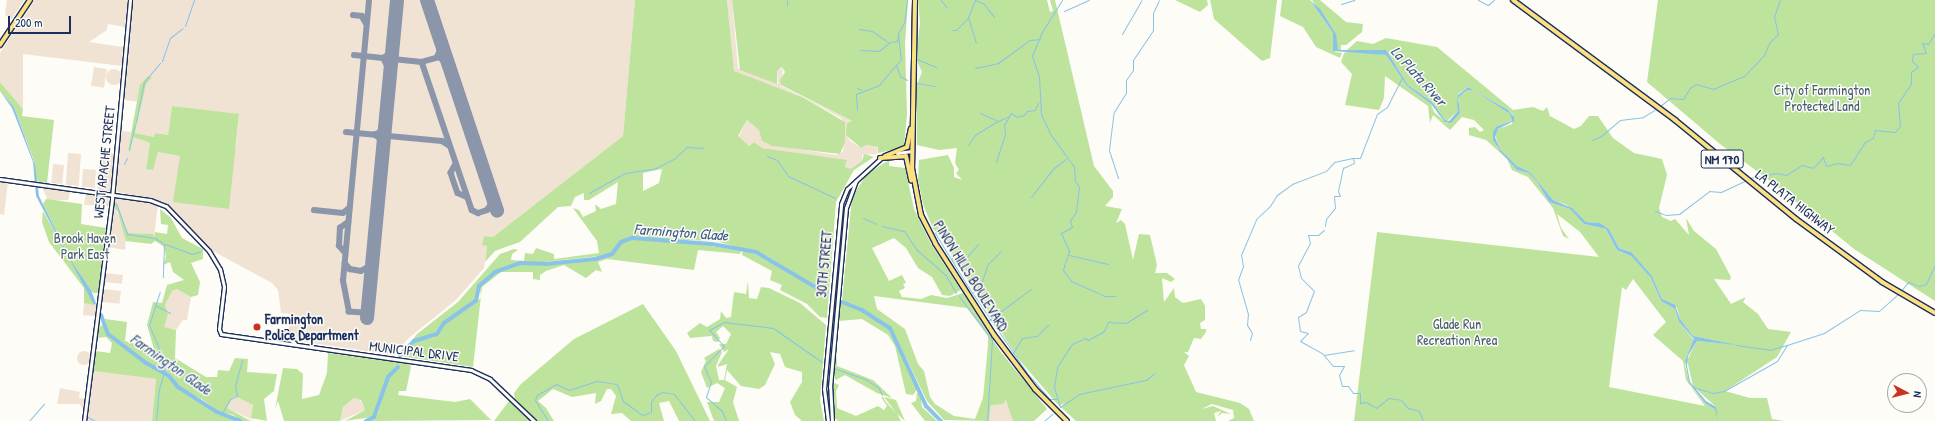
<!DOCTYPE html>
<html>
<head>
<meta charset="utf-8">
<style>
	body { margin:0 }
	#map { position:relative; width:1935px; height:421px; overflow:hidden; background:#fdfcf7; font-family:"Patrick Hand",sans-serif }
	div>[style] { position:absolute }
	.built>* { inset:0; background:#f0e3d4; transform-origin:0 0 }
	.round { border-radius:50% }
	.green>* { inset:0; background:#bee39d }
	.water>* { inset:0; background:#89c3e8 }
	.stream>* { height:1px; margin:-0.5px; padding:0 0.5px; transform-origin:0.5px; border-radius:0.5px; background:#89c3e8 }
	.river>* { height:4px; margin:-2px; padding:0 2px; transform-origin:2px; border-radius:2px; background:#89c3e8 }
	.taxiway>* { height:5.5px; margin:-2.75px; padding:0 2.75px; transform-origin:2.75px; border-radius:2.75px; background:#8c96aa }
	.runway>* { height:14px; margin:-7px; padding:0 7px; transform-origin:7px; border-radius:7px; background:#8c96aa }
	.roads { filter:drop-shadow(1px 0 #1b2f5e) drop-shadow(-1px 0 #1b2f5e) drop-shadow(0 1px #1b2f5e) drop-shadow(0 -1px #1b2f5e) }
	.secondary>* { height:3px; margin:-1.5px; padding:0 1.5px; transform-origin:1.5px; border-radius:1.5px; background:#fdfcf7 }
	.primary>* { height:4px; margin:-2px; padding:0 2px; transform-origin:2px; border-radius:2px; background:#fde080 }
	.trunk>* { height:4px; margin:-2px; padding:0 2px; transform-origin:2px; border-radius:2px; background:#fde080 }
	.dots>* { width:11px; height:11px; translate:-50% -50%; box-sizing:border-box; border:2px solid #fdfcf7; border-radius:50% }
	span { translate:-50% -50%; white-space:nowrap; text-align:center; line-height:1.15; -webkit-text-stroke:3px #fdfcf7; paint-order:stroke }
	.shield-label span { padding:1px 3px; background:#fdfcf7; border:1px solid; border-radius:3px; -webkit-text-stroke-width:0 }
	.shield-label { font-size:13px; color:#1b2f5e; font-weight:700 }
	.park-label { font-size:14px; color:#445c6e }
	.street-label { font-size:14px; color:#1b2f5e }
	.poi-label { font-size:14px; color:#1b2f5e; font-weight:700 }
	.left { translate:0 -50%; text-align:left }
	.water-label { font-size:15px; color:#3c5b87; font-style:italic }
	.north { position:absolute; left:1887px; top:373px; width:40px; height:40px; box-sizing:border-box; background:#fdfcf7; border:1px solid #a3aaba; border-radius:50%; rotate:97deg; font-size:11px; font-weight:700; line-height:16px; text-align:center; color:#1b2f5e }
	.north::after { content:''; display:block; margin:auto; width:14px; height:18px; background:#c8321e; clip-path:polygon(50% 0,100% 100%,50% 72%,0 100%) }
	.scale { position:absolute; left:8px; top:16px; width:63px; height:18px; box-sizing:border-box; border:2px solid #1b2f5e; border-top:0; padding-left:5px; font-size:12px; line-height:14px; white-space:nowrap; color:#1b2f5e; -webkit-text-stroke:3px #fdfcf7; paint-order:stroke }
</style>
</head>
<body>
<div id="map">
	<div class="built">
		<div style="clip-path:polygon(7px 0,24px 0,12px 19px,5px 15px)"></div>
		<div style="clip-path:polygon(35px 0,128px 0,125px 27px,108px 24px,107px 30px,89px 42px,123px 47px,122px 66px,23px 54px,23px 109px,0 82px,0 53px)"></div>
		<div style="clip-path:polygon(133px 0,635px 0,623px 136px,493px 237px,484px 236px,487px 246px,484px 268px,456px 300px,410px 337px,393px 355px,292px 340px,288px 332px,291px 314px,281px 313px,278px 290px,272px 283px,209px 249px,164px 202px,114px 191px,120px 131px,131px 132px,128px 150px,130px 151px,133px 137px,150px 143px,146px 168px,153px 169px,158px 152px,181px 156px,236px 146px,239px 115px,172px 106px,168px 135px,155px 133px,154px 137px,135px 133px,142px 102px,123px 100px)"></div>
		<div style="clip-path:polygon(727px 0,732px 0,738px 68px,778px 84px,777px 71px,783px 68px,781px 86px,852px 121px,847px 123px,849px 140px,861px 148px,866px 145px,878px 147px,877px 154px,862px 155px,862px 161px,851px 170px,845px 167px,847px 161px,762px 148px,754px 142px,749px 146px,738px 138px,747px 120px,759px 130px,767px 144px,836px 155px,843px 152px,845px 125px,841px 118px,804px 98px,734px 72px)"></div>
		<div style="left:94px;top:67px;width:13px;height:19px;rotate:9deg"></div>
		<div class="round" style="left:106px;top:69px;width:16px;height:16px"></div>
		<div style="left:100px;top:152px;width:14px;height:38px;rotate:4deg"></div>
		<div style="left:68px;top:153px;width:13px;height:32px;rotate:4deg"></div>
		<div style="left:53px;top:164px;width:11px;height:19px;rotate:5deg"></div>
		<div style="left:83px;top:169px;width:13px;height:18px;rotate:4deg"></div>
		<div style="clip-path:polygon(0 181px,8px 182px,4px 215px,0 214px)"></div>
		<div style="clip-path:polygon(42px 187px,71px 190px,68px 200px,48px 201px)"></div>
		<div style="clip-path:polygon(86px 192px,108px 195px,109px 206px,84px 205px)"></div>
		<div style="clip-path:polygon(116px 196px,158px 204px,154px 237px,152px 234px,128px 233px,116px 203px,113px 203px)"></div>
		<div style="clip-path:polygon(113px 209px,116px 210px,126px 237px,125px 250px,108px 247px)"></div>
		<div style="left:105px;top:273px;width:18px;height:9px;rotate:6deg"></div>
		<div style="left:103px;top:289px;width:18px;height:13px;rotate:6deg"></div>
		<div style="clip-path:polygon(177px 289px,191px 297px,187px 320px,183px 320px,176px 330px,167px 329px,163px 326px,168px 314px,165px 305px,172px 291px)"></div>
		<div style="clip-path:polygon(84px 303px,97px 303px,95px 316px,83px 315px)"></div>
		<div class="round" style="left:77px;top:351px;width:14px;height:14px"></div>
		<div style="clip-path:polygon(93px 371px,156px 379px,152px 421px,86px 421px)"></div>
		<div style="clip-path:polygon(60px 388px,80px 392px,79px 398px,85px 399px,84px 409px,79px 404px,57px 404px)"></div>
		<div style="clip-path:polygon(237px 397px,253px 405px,251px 418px,255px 421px,227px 408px,232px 398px)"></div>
		<div style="clip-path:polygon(354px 398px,359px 398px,365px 410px,340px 421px,343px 407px)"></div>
		<div style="clip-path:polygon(1008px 400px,1013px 421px,989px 421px,991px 405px)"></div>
	</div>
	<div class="green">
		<div style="clip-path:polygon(evenodd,635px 0,727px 0,734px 71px,804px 98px,845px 122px,845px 142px,840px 154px,772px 146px,762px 141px,759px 130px,747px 120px,738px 136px,749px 146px,754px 142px,762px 148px,847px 160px,845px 167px,851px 169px,862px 161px,864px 154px,874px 157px,854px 170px,836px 202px,827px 318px,820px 317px,807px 304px,780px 290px,782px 285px,770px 280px,772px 271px,742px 255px,743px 250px,756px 254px,827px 294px,767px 256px,716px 241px,632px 238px,620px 241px,609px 255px,534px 263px,545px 264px,611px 256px,620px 243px,632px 239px,700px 244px,741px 251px,740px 254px,698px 250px,694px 270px,607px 259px,598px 262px,602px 272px,596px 270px,586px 278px,564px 265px,546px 271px,540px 275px,540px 280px,533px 279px,533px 272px,501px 272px,482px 287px,473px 367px,400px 356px,417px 334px,458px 302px,500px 254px,514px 249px,518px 250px,512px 254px,511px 260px,524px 261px,525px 253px,533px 254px,536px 248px,554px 254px,554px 259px,599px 253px,597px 241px,573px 208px,579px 210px,583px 217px,596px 211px,595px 204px,601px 209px,616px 204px,618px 182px,589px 200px,584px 200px,584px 193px,575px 197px,571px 206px,558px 207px,520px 242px,495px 251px,485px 262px,487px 246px,482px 245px,484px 236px,493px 237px,623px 136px,635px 0,662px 169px,659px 183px,643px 191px,643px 173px,662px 169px,635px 0,520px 262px,523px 263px,492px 274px,480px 287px,481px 297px,477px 302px,445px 324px,435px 337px,414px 342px,400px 355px,412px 342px,434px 336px,444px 322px,475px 300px,477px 287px,491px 273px,520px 262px)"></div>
		<div style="clip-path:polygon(732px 0,908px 0,905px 44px,907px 114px,904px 147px,878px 153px,878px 147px,866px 145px,861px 148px,846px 135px,847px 123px,852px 121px,781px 85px,780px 80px,785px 72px,782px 67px,777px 71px,777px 84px,740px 70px)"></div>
		<div style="clip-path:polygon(918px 0,1047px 0,1050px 12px,1053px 11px,1050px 0,1055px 0,1094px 166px,1113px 191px,1113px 197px,1105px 206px,1122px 209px,1116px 223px,1121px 220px,1125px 224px,1133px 260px,1139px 234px,1150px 235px,1157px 265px,1155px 273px,1167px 273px,1175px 279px,1171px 282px,1162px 278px,1164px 302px,1174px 288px,1175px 297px,1183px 303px,1201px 299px,1205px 306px,1205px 320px,1200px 323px,1201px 329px,1206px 329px,1206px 332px,1201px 339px,1194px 338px,1188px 352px,1184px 352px,1189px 356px,1184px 365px,1196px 392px,1240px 403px,1249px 409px,1254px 421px,1228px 421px,1234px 418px,1233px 410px,1212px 404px,1201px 409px,1213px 406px,1231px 414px,1222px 413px,1217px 417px,1221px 411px,1214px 413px,1216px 421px,1076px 421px,1061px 407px,1065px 403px,1059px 406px,1017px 357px,963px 272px,952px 260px,950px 244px,933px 229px,923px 204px,918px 180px,919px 160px,948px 155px,954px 168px,954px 177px,962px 180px,956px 173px,959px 170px,955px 163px,957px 148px,939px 150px,917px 145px,916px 87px,922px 72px,916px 59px,920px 23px)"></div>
		<div style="clip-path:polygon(1175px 0,1207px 0,1208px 5px,1200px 12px)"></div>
		<div style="clip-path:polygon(1210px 0,1277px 0,1270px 58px,1262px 61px,1214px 19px)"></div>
		<div style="clip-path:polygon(1282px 0,1310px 0,1333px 33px,1335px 52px,1342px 53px,1340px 58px,1316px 47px,1303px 27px,1280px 16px)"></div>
		<div style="clip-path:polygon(1312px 0,1320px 0,1346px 22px,1363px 24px,1362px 32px,1346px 45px,1341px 45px,1341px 51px,1338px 50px,1333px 29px)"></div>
		<div style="clip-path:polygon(1658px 0,1935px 0,1935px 301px,1854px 249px,1773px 183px,1720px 144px,1647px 82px)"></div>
		<div style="clip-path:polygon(evenodd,1386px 38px,1437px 47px,1513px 110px,1533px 107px,1543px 111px,1547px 107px,1550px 116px,1574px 129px,1581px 126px,1589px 116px,1598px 116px,1613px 138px,1634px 153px,1662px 159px,1667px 175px,1659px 208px,1662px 217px,1671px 221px,1675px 219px,1689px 235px,1686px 218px,1694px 231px,1716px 249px,1731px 277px,1730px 280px,1714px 279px,1731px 304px,1746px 297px,1743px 302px,1758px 314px,1768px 329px,1791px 332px,1777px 357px,1725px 391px,1750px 398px,1767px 398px,1772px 419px,1784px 421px,1354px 421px,1377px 232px,1599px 257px,1580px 232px,1557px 214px,1561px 228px,1569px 239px,1563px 236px,1553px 208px,1528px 177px,1512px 170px,1507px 159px,1486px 140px,1469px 135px,1469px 128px,1475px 127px,1480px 132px,1484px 130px,1474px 120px,1462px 117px,1450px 130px,1433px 115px,1430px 123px,1428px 106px,1385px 76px,1384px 98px,1379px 110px,1345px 105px,1352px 74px,1341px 62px,1344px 53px,1351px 51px,1386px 55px,1407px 86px,1431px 104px,1434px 112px,1447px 123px,1460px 113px,1458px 98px,1467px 90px,1473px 90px,1510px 114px,1512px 121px,1497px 126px,1493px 135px,1497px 147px,1517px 170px,1529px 173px,1537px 182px,1549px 202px,1570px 209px,1584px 224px,1606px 229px,1617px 250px,1631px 256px,1651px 278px,1661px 301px,1675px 309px,1679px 322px,1694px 340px,1685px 361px,1685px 365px,1690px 385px,1705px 403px,1716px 407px,1693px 386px,1687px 360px,1697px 341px,1729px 344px,1693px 336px,1680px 319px,1677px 308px,1662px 299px,1652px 276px,1629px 251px,1619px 248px,1609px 229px,1600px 223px,1586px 222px,1567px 205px,1553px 200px,1530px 172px,1517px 166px,1500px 149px,1495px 135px,1498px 129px,1512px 124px,1513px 115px,1508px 110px,1468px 87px,1458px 94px,1458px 111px,1447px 121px,1439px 115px,1432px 102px,1408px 85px,1386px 50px,1347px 50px,1357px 41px,1373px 44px,1386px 38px,1633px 279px,1666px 322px,1653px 335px,1683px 361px,1686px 380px,1705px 406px,1609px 387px,1622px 287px,1626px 290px,1633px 279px)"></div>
		<div style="clip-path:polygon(148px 76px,152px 77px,146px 84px,135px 133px,154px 137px,155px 133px,168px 135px,172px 106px,239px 114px,229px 209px,173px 202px,180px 156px,158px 152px,153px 170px,146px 169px,150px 143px,133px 137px,130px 151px,128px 150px,140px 85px)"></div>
		<div style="clip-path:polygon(0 82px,23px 109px,22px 116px,54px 120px,47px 183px,36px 181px,34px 161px,14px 107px,0 91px)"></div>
		<div style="clip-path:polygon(evenodd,889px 160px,889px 166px,905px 168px,914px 209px,931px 244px,961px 290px,950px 296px,942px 295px,932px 277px,918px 268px,906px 248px,894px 238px,872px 248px,889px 281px,902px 275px,906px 283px,903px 284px,905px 288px,899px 291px,902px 297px,921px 299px,931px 295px,947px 298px,963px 293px,1000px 351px,1047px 409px,1034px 421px,1013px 421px,1006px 400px,1003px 404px,991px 405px,989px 421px,944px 420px,927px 401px,892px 329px,877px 317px,842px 301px,852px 197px,867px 174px,889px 160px,874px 296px,967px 308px,988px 336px,988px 345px,983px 398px,975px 419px,954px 416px,935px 404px,930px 397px,924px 371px,918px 364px,905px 329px,877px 309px,874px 296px)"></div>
		<div style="clip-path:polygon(46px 199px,82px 204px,81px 224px,106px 228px,98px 293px,93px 293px,70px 259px,43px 204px)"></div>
		<div style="clip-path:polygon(113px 203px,116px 203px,128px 233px,153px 234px,154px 237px,155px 232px,167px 234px,168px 225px,161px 224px,160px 209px,171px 218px,182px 238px,203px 249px,203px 259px,191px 263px,200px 282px,198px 295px,191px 297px,177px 289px,172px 291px,165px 305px,168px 314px,164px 327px,176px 330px,175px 358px,206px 377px,217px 377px,218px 370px,229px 371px,235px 358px,248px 359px,247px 372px,277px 374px,274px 391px,264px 399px,267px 421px,251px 418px,253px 405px,237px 397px,232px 398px,227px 408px,251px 421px,241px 421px,233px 415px,219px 412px,203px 400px,178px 387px,170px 374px,151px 365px,168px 375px,176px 387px,217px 412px,239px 421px,152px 421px,156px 379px,93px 371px,95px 351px,110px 353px,112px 343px,106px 337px,97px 338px,98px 327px,103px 325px,108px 335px,138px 356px,109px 333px,105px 319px,127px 322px,125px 341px,154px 349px,147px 325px,153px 302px,162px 303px,167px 285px,184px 280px,173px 272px,170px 262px,163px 265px,166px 257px,164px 247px,160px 244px,155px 241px,151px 244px,126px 241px,117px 210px,113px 209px)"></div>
		<div style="clip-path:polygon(43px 211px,89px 291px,94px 305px,84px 303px,84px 288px,49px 242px,42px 222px)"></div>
		<div style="clip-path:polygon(748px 281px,749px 298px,757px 299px,761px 287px,769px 288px,800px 303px,826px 325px,820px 400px,824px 421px,802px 421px,795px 415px,790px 402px,802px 382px,802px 372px,785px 367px,780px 354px,770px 352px,775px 364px,765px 385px,759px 389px,741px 386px,727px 370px,725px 380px,737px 387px,733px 402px,739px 421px,714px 421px,707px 402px,719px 402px,725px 388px,717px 383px,707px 388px,701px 372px,706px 361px,704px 358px,719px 349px,722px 352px,716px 366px,719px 380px,724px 380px,727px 364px,718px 367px,718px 365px,729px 349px,724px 352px,719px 344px,726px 344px,731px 334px,723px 326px,716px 332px,720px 338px,718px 342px,713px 341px,712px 336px,690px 338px,687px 333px,700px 323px,707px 327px,720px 319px,721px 311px,726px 318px,731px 317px,734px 292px,746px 294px)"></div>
		<div style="clip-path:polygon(841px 303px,861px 311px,890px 329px,918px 388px,913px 395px,906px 394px,895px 346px,888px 335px,862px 319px,839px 321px)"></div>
		<div style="clip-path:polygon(643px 304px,676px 351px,710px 421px,679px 421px,669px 401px,659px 403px,664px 421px,631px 421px,622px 413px,611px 414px,616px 396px,611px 389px,607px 389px,601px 401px,595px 404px,596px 393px,572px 397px,553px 389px,538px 401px,546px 408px,554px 421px,537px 421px,515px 399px,514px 393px,521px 384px,574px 339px)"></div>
		<div style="clip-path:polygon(836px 348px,837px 366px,873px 380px,892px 398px,877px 393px,845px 375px,836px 380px,833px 376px)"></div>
		<div style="clip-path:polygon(328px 353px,409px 364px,411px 367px,406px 391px,399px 391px,398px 395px,455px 402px,470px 399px,491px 420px,368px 421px,374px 418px,378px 413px,388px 377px,396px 370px,397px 367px,387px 377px,377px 412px,372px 417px,345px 421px,365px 410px,361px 400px,354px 398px,343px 407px,340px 421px,284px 421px,278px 401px,275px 409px,283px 368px,297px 369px,303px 374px,302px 399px,319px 395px,327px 373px)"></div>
		<div style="clip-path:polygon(835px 383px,839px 385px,836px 391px,837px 408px,856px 416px,878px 406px,884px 410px,887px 406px,881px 397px,883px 397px,886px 402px,897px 414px,884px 397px,896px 400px,905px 421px,897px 414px,901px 421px,838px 421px,834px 417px,833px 385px)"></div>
		<div style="clip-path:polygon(920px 392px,922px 407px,937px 421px,925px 421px,911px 403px,916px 401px,917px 393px)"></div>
		<div style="clip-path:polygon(509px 401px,511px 402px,531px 421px,494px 421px)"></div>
	</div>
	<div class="water">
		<div style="clip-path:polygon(1310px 0,1320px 9px,1336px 34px,1338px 50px,1386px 50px,1408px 85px,1432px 102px,1445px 120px,1449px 121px,1458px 111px,1457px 103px,1458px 95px,1468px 87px,1508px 110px,1514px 117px,1514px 121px,1498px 129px,1495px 137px,1500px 149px,1517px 166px,1530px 172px,1553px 200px,1572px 208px,1586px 222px,1600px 223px,1609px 229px,1619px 248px,1631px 252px,1652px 276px,1662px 299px,1675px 305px,1680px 319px,1693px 336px,1737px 345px,1697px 341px,1688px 356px,1687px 366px,1690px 382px,1706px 401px,1716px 407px,1718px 421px,1715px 409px,1705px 403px,1689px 383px,1685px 361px,1694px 339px,1679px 322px,1675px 309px,1661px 301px,1651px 278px,1631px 256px,1617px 250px,1606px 229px,1584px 224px,1570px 209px,1549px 202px,1537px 182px,1529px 173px,1517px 170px,1500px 151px,1493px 140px,1493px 132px,1497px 126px,1512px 121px,1510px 114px,1473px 90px,1467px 90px,1458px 98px,1460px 113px,1451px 123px,1445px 122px,1431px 104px,1407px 86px,1386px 55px,1333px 51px,1333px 33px)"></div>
		<div style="clip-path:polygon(0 91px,14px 107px,35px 165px,39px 196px,70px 259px,91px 290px,96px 303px,94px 305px,36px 196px,33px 162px,12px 108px)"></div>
	</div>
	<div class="stream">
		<div style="left:907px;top:0;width:23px;rotate:97deg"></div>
		<div style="left:904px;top:23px;width:12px;rotate:121deg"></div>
		<div style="left:898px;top:33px;width:27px;rotate:84deg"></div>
		<div style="left:901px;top:60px;width:7px;rotate:135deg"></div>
		<div style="left:896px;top:65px;width:12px;rotate:70deg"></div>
		<div style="left:900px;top:76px;width:8px;rotate:30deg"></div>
		<div style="left:917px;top:0;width:83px;rotate:90.7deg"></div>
		<div style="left:916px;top:83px;width:20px;rotate:9deg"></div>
		<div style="left:941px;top:0;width:9px;rotate:54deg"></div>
		<div style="left:975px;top:0;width:18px;rotate:112deg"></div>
		<div style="left:968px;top:17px;width:27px;rotate:73deg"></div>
		<div style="left:975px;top:0;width:10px;rotate:24deg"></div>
		<div style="left:984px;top:4px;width:16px;rotate:52deg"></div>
		<div style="left:1062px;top:0;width:38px;rotate:122deg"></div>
		<div style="left:1042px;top:32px;width:26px;rotate:113deg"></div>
		<div style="left:1032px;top:56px;width:21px;rotate:71deg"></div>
		<div style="left:1039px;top:76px;width:38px;rotate:87deg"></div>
		<div style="left:1041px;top:114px;width:23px;rotate:65deg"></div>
		<div style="left:1051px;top:135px;width:39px;rotate:54deg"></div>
		<div style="left:1074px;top:167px;width:14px;rotate:86deg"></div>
		<div style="left:1075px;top:181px;width:7px;rotate:56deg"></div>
		<div style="left:1079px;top:187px;width:25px;rotate:97deg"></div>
		<div style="left:1076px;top:212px;width:11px;rotate:124deg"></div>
		<div style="left:1070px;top:221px;width:6px;rotate:72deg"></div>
		<div style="left:1072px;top:227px;width:13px;rotate:151deg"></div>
		<div style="left:1061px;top:233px;width:20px;rotate:66deg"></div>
		<div style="left:1069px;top:251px;width:20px;rotate:108deg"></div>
		<div style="left:1063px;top:270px;width:14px;rotate:54deg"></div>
		<div style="left:1071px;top:281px;width:36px;rotate:24deg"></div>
		<div style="left:1104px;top:296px;width:11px"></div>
		<div style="left:1478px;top:0;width:11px;rotate:27deg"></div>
		<div style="left:1488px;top:5px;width:8px;rotate:-40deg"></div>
		<div style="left:1341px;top:4px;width:14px;rotate:-17deg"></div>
		<div style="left:787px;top:5px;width:5px;rotate:-90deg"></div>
		<div style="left:1064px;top:11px;width:27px;rotate:-24deg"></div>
		<div style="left:185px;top:26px;width:28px;rotate:-71deg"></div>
		<div style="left:859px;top:29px;width:13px;rotate:9deg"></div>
		<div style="left:872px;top:31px;width:19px;rotate:35deg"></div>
		<div style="left:952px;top:30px;width:4px"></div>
		<div style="left:956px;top:30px;width:17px;rotate:-45deg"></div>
		<div style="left:1122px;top:34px;width:39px;rotate:-60deg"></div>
		<div style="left:860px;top:50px;width:19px;rotate:3deg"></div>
		<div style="left:879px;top:51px;width:14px;rotate:-39deg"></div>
		<div style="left:890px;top:42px;width:7px;rotate:-8deg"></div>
		<div style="left:897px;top:41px;width:5px;rotate:-79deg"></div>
		<div style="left:917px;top:59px;width:21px;rotate:23deg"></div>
		<div style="left:162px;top:61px;width:24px;rotate:-71deg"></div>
		<div style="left:170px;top:38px;width:16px;rotate:-38deg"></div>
		<div style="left:975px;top:68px;width:24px;rotate:-12deg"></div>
		<div style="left:998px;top:63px;width:39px;rotate:-36deg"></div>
		<div style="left:1030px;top:40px;width:10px;rotate:-6deg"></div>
		<div style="left:857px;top:88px;width:5px;rotate:22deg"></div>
		<div style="left:1659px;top:107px;width:14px;rotate:-39deg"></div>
		<div style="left:1670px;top:98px;width:13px;rotate:4deg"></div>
		<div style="left:1683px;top:99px;width:13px;rotate:-58deg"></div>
		<div style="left:1690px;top:88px;width:7px;rotate:-34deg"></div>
		<div style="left:1696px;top:84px;width:18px;rotate:16deg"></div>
		<div style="left:1713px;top:89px;width:34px;rotate:-23deg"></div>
		<div style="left:1744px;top:76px;width:29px;rotate:-46deg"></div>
		<div style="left:1764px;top:55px;width:13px;rotate:-67deg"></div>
		<div style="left:1769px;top:43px;width:13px;rotate:-45deg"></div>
		<div style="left:1778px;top:34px;width:17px;rotate:-103deg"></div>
		<div style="left:1774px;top:17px;width:18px;rotate:-71deg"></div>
		<div style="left:857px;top:110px;width:16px;rotate:-94deg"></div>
		<div style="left:856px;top:94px;width:25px;rotate:-21deg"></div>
		<div style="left:879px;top:85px;width:25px;rotate:-50deg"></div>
		<div style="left:980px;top:113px;width:20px;rotate:24deg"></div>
		<div style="left:998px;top:121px;width:12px;rotate:-24deg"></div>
		<div style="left:136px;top:122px;width:41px;rotate:-78.7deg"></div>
		<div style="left:144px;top:82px;width:25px;rotate:-50deg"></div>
		<div style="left:1592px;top:140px;width:10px;rotate:-24deg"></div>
		<div style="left:1601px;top:136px;width:25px;rotate:-40deg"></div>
		<div style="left:1620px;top:120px;width:23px;rotate:-7deg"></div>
		<div style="left:1643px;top:117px;width:15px;rotate:-32deg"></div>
		<div style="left:968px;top:145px;width:12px;rotate:-55deg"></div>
		<div style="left:975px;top:135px;width:26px;rotate:-32deg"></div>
		<div style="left:129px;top:150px;width:26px;rotate:-77deg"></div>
		<div style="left:767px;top:156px;width:11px;rotate:22deg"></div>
		<div style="left:777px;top:160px;width:19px;rotate:55deg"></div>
		<div style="left:788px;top:176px;width:52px;rotate:25.1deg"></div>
		<div style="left:996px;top:162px;width:29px;rotate:-72deg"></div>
		<div style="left:1005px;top:134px;width:9px;rotate:-96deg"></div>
		<div style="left:1004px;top:125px;width:14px;rotate:-60deg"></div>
		<div style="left:1011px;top:113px;width:7px;rotate:34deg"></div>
		<div style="left:1017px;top:117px;width:7px;rotate:-16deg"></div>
		<div style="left:1024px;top:115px;width:5px;rotate:-53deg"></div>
		<div style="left:1027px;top:111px;width:8px;rotate:-7deg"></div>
		<div style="left:1035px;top:110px;width:8px;rotate:-67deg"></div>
		<div style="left:124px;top:164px;width:7px;rotate:-63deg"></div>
		<div style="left:1118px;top:178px;width:29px;rotate:-108deg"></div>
		<div style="left:1109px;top:150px;width:38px;rotate:-83deg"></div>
		<div style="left:1114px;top:112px;width:22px;rotate:-58deg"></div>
		<div style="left:1126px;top:93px;width:13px;rotate:-90deg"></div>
		<div style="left:1126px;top:80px;width:12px;rotate:-55deg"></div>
		<div style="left:1133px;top:70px;width:10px;rotate:-90deg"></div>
		<div style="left:1133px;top:60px;width:36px;rotate:-56deg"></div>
		<div style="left:1153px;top:30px;width:17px;rotate:-90deg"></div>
		<div style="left:1153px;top:13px;width:14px;rotate:-65deg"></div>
		<div style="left:1749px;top:178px;width:27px;rotate:-10deg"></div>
		<div style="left:1776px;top:173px;width:10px;rotate:11deg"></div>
		<div style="left:1786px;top:175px;width:19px;rotate:-32deg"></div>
		<div style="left:1802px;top:165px;width:11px;rotate:15deg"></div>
		<div style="left:1813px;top:168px;width:15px;rotate:-48deg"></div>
		<div style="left:1823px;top:157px;width:9px;rotate:72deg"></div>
		<div style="left:1826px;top:166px;width:11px;rotate:-15deg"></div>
		<div style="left:1837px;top:163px;width:13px;rotate:9deg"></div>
		<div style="left:1850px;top:165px;width:27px;rotate:-57deg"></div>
		<div style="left:1865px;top:142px;width:9px;rotate:-27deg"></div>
		<div style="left:1873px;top:138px;width:8px;rotate:-76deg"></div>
		<div style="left:1875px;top:130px;width:20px;rotate:6deg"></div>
		<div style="left:1895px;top:132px;width:8px;rotate:-50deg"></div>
		<div style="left:1900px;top:126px;width:23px;rotate:-95deg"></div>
		<div style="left:1898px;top:103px;width:23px;rotate:-56deg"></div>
		<div style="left:1911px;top:84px;width:12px;rotate:-90deg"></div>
		<div style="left:1911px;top:72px;width:9px;rotate:-36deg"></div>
		<div style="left:1918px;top:67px;width:8px;rotate:-135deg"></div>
		<div style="left:1912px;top:61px;width:7px;rotate:-82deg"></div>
		<div style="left:1913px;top:54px;width:13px;rotate:-4deg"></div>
		<div style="left:1926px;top:53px;width:11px;rotate:-112deg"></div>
		<div style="left:1922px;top:43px;width:6px;rotate:9deg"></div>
		<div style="left:1928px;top:44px;width:13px;rotate:-58deg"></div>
		<div style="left:589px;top:193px;width:41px;rotate:-29.1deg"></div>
		<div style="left:625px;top:173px;width:31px;rotate:-9deg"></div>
		<div style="left:656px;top:168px;width:20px;rotate:-27deg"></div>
		<div style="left:674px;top:159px;width:18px;rotate:-43deg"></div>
		<div style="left:687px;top:147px;width:16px;rotate:4deg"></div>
		<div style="left:1031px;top:197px;width:37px;rotate:-52deg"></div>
		<div style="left:1054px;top:168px;width:15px;rotate:-37deg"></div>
		<div style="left:116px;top:203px;width:33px;rotate:70deg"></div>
		<div style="left:127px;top:234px;width:28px;rotate:8deg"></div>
		<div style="left:155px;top:238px;width:11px;rotate:34deg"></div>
		<div style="left:164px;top:244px;width:33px;rotate:92deg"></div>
		<div style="left:1655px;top:211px;width:12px;rotate:20deg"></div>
		<div style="left:1666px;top:215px;width:13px;rotate:-4deg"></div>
		<div style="left:1679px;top:214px;width:38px;rotate:-37deg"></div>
		<div style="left:1709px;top:191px;width:12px;rotate:5deg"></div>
		<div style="left:1721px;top:192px;width:29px;rotate:-25deg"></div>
		<div style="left:863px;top:218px;width:15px;rotate:23deg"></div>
		<div style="left:882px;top:226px;width:23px;rotate:13deg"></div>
		<div style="left:904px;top:231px;width:23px;rotate:56deg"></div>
		<div style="left:917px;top:250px;width:37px;rotate:41deg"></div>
		<div style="left:945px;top:274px;width:22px;rotate:60deg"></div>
		<div style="left:945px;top:226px;width:12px;rotate:145deg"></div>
		<div style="left:935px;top:233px;width:57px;rotate:58.5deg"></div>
		<div style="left:965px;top:282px;width:110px;rotate:55.7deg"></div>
		<div style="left:1027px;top:373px;width:35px;rotate:49deg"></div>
		<div style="left:1050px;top:399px;width:7px"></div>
		<div style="left:1325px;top:226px;width:7px;rotate:-82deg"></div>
		<div style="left:1326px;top:219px;width:14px;rotate:-51deg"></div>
		<div style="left:1335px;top:208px;width:12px;rotate:-95deg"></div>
		<div style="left:1334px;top:196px;width:6px"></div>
		<div style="left:1340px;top:196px;width:5px;rotate:-112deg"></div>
		<div style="left:1338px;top:191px;width:24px;rotate:-78deg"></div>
		<div style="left:1343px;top:168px;width:12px;rotate:-24deg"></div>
		<div style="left:1354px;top:163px;width:5px;rotate:-101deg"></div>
		<div style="left:1353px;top:158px;width:7px"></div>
		<div style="left:1360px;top:158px;width:47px;rotate:-68.9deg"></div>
		<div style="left:1377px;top:114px;width:12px;rotate:-35deg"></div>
		<div style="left:1387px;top:107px;width:33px;rotate:-63deg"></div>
		<div style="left:1324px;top:230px;width:8px;rotate:140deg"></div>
		<div style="left:1318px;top:235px;width:10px;rotate:180deg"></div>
		<div style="left:1308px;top:235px;width:8px;rotate:76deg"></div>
		<div style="left:1310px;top:243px;width:26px;rotate:118deg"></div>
		<div style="left:1298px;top:266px;width:12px;rotate:76deg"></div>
		<div style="left:1301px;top:278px;width:18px;rotate:45deg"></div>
		<div style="left:1314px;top:291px;width:22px;rotate:111deg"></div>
		<div style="left:1306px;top:312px;width:9px;rotate:148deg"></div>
		<div style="left:1298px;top:317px;width:14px;rotate:82deg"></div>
		<div style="left:1300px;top:331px;width:8px;rotate:14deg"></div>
		<div style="left:1308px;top:333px;width:11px;rotate:135deg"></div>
		<div style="left:1300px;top:341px;width:25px;rotate:29deg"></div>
		<div style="left:1322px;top:353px;width:17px;rotate:50deg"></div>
		<div style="left:1333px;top:366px;width:11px"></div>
		<div style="left:1344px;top:366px;width:10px;rotate:119deg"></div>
		<div style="left:1339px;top:375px;width:11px;rotate:75deg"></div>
		<div style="left:1342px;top:386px;width:6px"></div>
		<div style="left:1348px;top:386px;width:9px;rotate:54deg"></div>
		<div style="left:1353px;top:393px;width:7px"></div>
		<div style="left:1360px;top:393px;width:10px;rotate:90deg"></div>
		<div style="left:1360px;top:403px;width:6px;rotate:-9deg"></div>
		<div style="left:1366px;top:402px;width:12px;rotate:31deg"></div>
		<div style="left:1376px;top:408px;width:16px;rotate:-38deg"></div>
		<div style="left:1389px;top:398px;width:12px;rotate:9deg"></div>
		<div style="left:1401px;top:400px;width:11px;rotate:49deg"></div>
		<div style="left:1408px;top:408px;width:11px;rotate:15deg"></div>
		<div style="left:1419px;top:411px;width:11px;rotate:68deg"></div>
		<div style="left:165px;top:244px;width:29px;rotate:20deg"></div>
		<div style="left:192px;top:254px;width:9px;rotate:-18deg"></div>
		<div style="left:1069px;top:255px;width:40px;rotate:13deg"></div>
		<div style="left:955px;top:260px;width:11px;rotate:-10deg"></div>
		<div style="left:966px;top:258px;width:18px;rotate:-49deg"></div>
		<div style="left:973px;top:292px;width:11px;rotate:-45deg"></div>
		<div style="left:981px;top:284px;width:21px;rotate:-71deg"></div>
		<div style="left:988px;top:264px;width:18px;rotate:-45deg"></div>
		<div style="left:1900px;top:292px;width:13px;rotate:-51deg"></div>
		<div style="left:1908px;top:282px;width:12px;rotate:20deg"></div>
		<div style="left:1919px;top:286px;width:7px;rotate:-16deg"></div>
		<div style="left:1926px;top:284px;width:21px;rotate:-65deg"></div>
		<div style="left:959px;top:296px;width:55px;rotate:53.1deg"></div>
		<div style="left:992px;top:340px;width:81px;rotate:93.5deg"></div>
		<div style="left:155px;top:305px;width:17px;rotate:28deg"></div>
		<div style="left:989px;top:320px;width:52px;rotate:-36.4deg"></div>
		<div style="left:1250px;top:340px;width:7px;rotate:-74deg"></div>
		<div style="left:1252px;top:333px;width:9px;rotate:-122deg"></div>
		<div style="left:1247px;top:325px;width:11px;rotate:-85deg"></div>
		<div style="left:1248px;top:314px;width:35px;rotate:-106deg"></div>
		<div style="left:1238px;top:280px;width:15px;rotate:-70deg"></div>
		<div style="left:1243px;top:266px;width:11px;rotate:-100deg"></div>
		<div style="left:1241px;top:255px;width:39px;rotate:-67deg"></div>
		<div style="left:1256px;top:219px;width:19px;rotate:-43deg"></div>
		<div style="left:1270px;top:206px;width:13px;rotate:-58deg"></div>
		<div style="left:1277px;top:195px;width:19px;rotate:-36deg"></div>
		<div style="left:1292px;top:184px;width:36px;rotate:-21deg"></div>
		<div style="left:1326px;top:171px;width:12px;rotate:-48deg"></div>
		<div style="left:1334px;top:162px;width:19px;rotate:-12deg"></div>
		<div style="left:1736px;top:345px;width:34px;rotate:8deg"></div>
		<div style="left:1770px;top:350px;width:17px;rotate:-17deg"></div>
		<div style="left:1013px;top:353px;width:17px;rotate:-59deg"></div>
		<div style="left:1022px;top:338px;width:15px;rotate:-8deg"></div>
		<div style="left:1037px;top:336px;width:16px;rotate:-45deg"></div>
		<div style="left:1324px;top:355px;width:30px;rotate:-9deg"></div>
		<div style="left:834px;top:368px;width:33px;rotate:20deg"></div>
		<div style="left:865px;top:379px;width:15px;rotate:32deg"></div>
		<div style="left:878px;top:387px;width:9px;rotate:63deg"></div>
		<div style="left:1693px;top:387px;width:21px;rotate:17deg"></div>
		<div style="left:1713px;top:393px;width:11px;rotate:-10deg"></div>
		<div style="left:1724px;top:391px;width:61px;rotate:-29.5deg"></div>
		<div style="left:1777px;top:361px;width:19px;rotate:-58deg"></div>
		<div style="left:1787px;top:345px;width:39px;rotate:-18deg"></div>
		<div style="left:1824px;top:333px;width:43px;rotate:-32.6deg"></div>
		<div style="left:1860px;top:310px;width:19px;rotate:3deg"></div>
		<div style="left:1879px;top:311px;width:25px;rotate:-42deg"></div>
		<div style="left:1060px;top:407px;width:21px;rotate:-107deg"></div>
		<div style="left:1054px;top:387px;width:20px;rotate:-81deg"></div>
		<div style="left:1057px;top:367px;width:27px;rotate:-57deg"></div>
		<div style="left:1072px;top:344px;width:14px;rotate:-25deg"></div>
		<div style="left:1085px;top:338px;width:4px;rotate:34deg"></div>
		<div style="left:1088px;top:340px;width:18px;rotate:-29deg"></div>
		<div style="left:1104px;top:331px;width:10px;rotate:-66deg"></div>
		<div style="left:1108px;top:322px;width:18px;rotate:3deg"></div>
		<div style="left:1126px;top:323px;width:25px;rotate:-32deg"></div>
		<div style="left:1060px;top:407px;width:23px;rotate:-34deg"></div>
		<div style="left:1079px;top:394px;width:68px;rotate:-11.8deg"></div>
		<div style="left:1146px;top:380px;width:11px;rotate:-38deg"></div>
		<div style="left:222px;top:413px;width:16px;rotate:-60deg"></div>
		<div style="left:230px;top:399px;width:8px;rotate:-23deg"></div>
		<div style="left:237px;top:396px;width:10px;rotate:-101deg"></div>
		<div style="left:235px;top:386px;width:27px;rotate:-75deg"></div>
		<div style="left:88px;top:417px;width:8px;rotate:30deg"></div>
		<div style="left:29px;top:421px;width:23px;rotate:-49deg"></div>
		<div style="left:156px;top:421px;width:32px;rotate:-85deg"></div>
		<div style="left:159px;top:389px;width:25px;rotate:-74deg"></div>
		<div style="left:166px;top:365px;width:43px;rotate:-113deg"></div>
		<div style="left:149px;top:325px;width:35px;rotate:-72deg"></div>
		<div style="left:548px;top:421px;width:25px;rotate:-122deg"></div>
		<div style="left:535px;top:400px;width:5px;rotate:-68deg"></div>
		<div style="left:537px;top:395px;width:22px;rotate:-30deg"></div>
		<div style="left:556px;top:384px;width:14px;rotate:25deg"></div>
		<div style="left:569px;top:390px;width:29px;rotate:-18deg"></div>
		<div style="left:597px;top:381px;width:20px;rotate:9deg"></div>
		<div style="left:617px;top:384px;width:18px;rotate:71deg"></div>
		<div style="left:623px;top:401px;width:24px;rotate:36deg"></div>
		<div style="left:642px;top:415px;width:9px;rotate:-18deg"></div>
		<div style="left:651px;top:412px;width:10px;rotate:-90deg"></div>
		<div style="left:651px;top:402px;width:9px;rotate:-54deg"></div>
		<div style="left:656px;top:395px;width:7px;rotate:-27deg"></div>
		<div style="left:662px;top:392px;width:12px;rotate:9deg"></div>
		<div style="left:674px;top:394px;width:34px;rotate:52deg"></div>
		<div style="left:726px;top:421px;width:11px;rotate:-112deg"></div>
		<div style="left:722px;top:411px;width:21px;rotate:-139deg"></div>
		<div style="left:706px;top:397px;width:16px;rotate:-72deg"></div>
		<div style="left:711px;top:382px;width:17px;rotate:-114deg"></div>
		<div style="left:704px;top:366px;width:28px;rotate:-45deg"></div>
		<div style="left:724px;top:346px;width:22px;rotate:-133deg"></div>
		<div style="left:709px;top:330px;width:17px;rotate:-28deg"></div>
		<div style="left:724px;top:322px;width:49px;rotate:7deg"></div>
		<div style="left:773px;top:328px;width:60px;rotate:34.8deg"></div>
		<div style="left:1044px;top:421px;width:11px;rotate:-41deg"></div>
		<div style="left:1452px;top:421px;width:21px"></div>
	</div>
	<div class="river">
		<div style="left:842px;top:302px;width:22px;rotate:22deg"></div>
		<div style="left:862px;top:310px;width:33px;rotate:33deg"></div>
		<div style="left:890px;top:328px;width:86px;rotate:65.2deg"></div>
		<div style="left:926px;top:406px;width:21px;rotate:45deg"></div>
		<div style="left:101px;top:315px;width:20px;rotate:70deg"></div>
		<div style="left:108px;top:334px;width:48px;rotate:37.3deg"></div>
		<div style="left:146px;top:363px;width:26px;rotate:29deg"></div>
		<div style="left:169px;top:376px;width:14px;rotate:51deg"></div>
		<div style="left:178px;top:387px;width:46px;rotate:32.7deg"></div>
		<div style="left:217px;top:412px;width:25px;rotate:21deg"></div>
		<div style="left:400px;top:355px;width:20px;rotate:-45deg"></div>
		<div style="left:414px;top:341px;width:24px;rotate:-17deg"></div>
		<div style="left:437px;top:334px;width:13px;rotate:-58deg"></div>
		<div style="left:444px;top:323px;width:39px;rotate:-35deg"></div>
		<div style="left:476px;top:301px;width:15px;rotate:-79deg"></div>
		<div style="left:479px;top:286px;width:21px;rotate:-41deg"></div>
		<div style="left:495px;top:272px;width:27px;rotate:-20deg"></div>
		<div style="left:520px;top:263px;width:25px;rotate:2deg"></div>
		<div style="left:545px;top:264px;width:50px;rotate:-5.7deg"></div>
		<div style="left:595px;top:259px;width:18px;rotate:-16deg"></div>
		<div style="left:612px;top:254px;width:15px;rotate:-53deg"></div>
		<div style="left:621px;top:242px;width:12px;rotate:-20deg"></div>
		<div style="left:632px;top:238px;width:80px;rotate:4.3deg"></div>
		<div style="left:712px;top:244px;width:45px;rotate:10.3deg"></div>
		<div style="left:756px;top:252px;width:82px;rotate:30.6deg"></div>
		<div style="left:366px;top:421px;width:9px;rotate:-27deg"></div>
		<div style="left:374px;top:417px;width:42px;rotate:-70.7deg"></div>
		<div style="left:388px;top:377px;width:14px;rotate:-45deg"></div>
	</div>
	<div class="taxiway">
		<div style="left:353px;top:15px;width:9px;rotate:6deg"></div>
		<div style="left:362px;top:16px;width:8px;rotate:60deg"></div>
		<div style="left:354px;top:55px;width:68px;rotate:5.9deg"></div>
		<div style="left:422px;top:62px;width:18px;rotate:-16deg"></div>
		<div style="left:439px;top:57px;width:11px;rotate:34deg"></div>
		<div style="left:437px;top:57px;width:13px;rotate:-67deg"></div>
		<div style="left:383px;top:58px;width:9px;rotate:-32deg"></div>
		<div style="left:391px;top:53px;width:8px;rotate:-83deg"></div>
		<div style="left:384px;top:59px;width:13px;rotate:63deg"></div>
		<div style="left:422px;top:62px;width:156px;rotate:71.3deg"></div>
		<div style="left:472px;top:210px;width:7px;rotate:27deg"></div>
		<div style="left:478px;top:213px;width:9px;rotate:-18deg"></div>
		<div style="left:487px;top:210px;width:11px;rotate:-56deg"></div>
		<div style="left:346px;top:132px;width:96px;rotate:5.4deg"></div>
		<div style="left:442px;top:141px;width:9px;rotate:32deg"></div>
		<div style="left:382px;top:150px;width:10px;rotate:-96deg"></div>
		<div style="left:381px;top:140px;width:8px;rotate:-140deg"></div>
		<div style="left:375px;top:135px;width:8px;rotate:-30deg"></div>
		<div style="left:382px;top:131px;width:10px;rotate:-73deg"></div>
		<div style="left:456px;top:164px;width:10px;rotate:119deg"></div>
		<div style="left:451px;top:173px;width:21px;rotate:71deg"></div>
		<div style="left:458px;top:193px;width:10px;rotate:24deg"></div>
		<div style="left:314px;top:210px;width:29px;rotate:6deg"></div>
		<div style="left:343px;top:213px;width:8px;rotate:-40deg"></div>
		<div style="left:345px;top:253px;width:9px;rotate:-131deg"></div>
		<div style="left:339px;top:246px;width:18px;rotate:-87deg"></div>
		<div style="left:340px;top:228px;width:10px;rotate:-37deg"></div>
		<div style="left:345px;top:263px;width:8px;rotate:50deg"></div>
		<div style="left:350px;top:269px;width:11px;rotate:10deg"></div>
		<div style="left:361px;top:271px;width:10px;rotate:-29deg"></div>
		<div style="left:370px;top:266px;width:8px;rotate:-76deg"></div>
		<div style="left:368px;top:304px;width:10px;rotate:119deg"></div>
		<div style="left:363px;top:313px;width:14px;rotate:-176deg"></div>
		<div style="left:349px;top:312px;width:32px;rotate:-101deg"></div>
		<div style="left:343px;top:281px;width:282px;rotate:-84.7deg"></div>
	</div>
	<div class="runway">
		<div style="left:427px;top:0;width:222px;rotate:71.6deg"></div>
		<div style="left:367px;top:318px;width:319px;rotate:-84.6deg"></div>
	</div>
	<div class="roads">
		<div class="secondary">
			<div style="left:897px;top:153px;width:15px;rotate:-8deg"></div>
			<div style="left:0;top:179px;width:151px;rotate:8deg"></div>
			<div style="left:150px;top:200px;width:17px;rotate:21deg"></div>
			<div style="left:166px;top:206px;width:62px;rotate:46.3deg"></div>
			<div style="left:209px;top:251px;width:21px;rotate:59deg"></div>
			<div style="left:220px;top:269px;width:18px;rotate:77deg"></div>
			<div style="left:224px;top:287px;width:42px;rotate:96.8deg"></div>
			<div style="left:219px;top:329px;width:5px;rotate:68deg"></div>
			<div style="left:221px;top:334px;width:253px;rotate:8.2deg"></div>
			<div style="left:471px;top:370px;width:21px;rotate:25deg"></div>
			<div style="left:490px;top:379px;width:61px;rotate:43.7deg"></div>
			<div style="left:286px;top:331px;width:9px;rotate:69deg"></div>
			<div style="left:289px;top:339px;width:7px;rotate:34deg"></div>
			<div style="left:84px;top:421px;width:225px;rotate:-82.8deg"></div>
			<div style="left:112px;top:198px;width:199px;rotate:-84.8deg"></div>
			<div style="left:828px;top:421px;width:32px;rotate:-97deg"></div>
			<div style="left:824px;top:389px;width:186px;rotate:-84.7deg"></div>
			<div style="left:841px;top:204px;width:16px;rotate:-68deg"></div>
			<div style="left:847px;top:189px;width:47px;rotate:-42.4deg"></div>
			<div style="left:832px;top:421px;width:34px;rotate:-93deg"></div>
			<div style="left:830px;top:387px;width:180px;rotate:-84.9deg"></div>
			<div style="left:846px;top:208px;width:29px;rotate:-70deg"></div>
		</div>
		<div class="primary">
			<div style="left:1513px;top:0;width:202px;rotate:36.5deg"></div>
			<div style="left:1675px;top:120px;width:156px;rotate:39.3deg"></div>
			<div style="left:1796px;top:219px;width:107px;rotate:36.2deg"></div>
			<div style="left:1882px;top:282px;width:61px;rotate:30.3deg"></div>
			<div style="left:0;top:45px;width:54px;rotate:-56.3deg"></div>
		</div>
		<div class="trunk">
			<div style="left:915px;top:0;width:168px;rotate:91deg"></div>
			<div style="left:912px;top:168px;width:48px;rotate:79.2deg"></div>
			<div style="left:921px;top:215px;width:31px;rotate:63deg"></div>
			<div style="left:935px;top:243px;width:109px;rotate:57.3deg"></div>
			<div style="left:994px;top:335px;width:68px;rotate:52.8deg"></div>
			<div style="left:1035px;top:389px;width:45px;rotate:45deg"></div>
			<div style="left:885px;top:156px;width:24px;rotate:-22deg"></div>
			<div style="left:907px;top:147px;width:19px;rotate:-78deg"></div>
			<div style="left:880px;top:158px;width:26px;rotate:-4deg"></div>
			<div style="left:906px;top:156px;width:25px;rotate:78deg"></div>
		</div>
	</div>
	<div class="dots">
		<div style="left:257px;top:327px;background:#c8321e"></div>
	</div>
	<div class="shield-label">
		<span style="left:1722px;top:159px">NM 170</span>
	</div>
	<div class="park-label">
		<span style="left:1822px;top:98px">City of Farmington<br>Protected Land</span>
		<span style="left:85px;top:246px">Brook Haven<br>Park East</span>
		<span style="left:1457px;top:332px">Glade Run<br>Recreation Area</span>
	</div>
	<div class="street-label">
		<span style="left:104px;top:162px;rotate:-84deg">WEST APACHE STREET</span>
		<span style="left:1795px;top:202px;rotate:38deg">LA PLATA HIGHWAY</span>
		<span style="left:824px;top:264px;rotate:-85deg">30TH STREET</span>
		<span style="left:971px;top:276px;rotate:58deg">PINON HILLS BOULEVARD</span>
		<span style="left:414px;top:351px;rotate:7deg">MUNICIPAL DRIVE</span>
	</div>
	<div class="poi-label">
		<span class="left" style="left:265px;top:327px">Farmington<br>Police Department</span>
	</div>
	<div class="water-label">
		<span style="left:1419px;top:76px;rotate:48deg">La Plata River</span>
		<span style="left:681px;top:232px;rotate:4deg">Farmington Glade</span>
		<span style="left:171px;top:364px;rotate:35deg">Farmington Glade</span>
	</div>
	<div class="north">N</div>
	<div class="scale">200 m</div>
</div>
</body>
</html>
